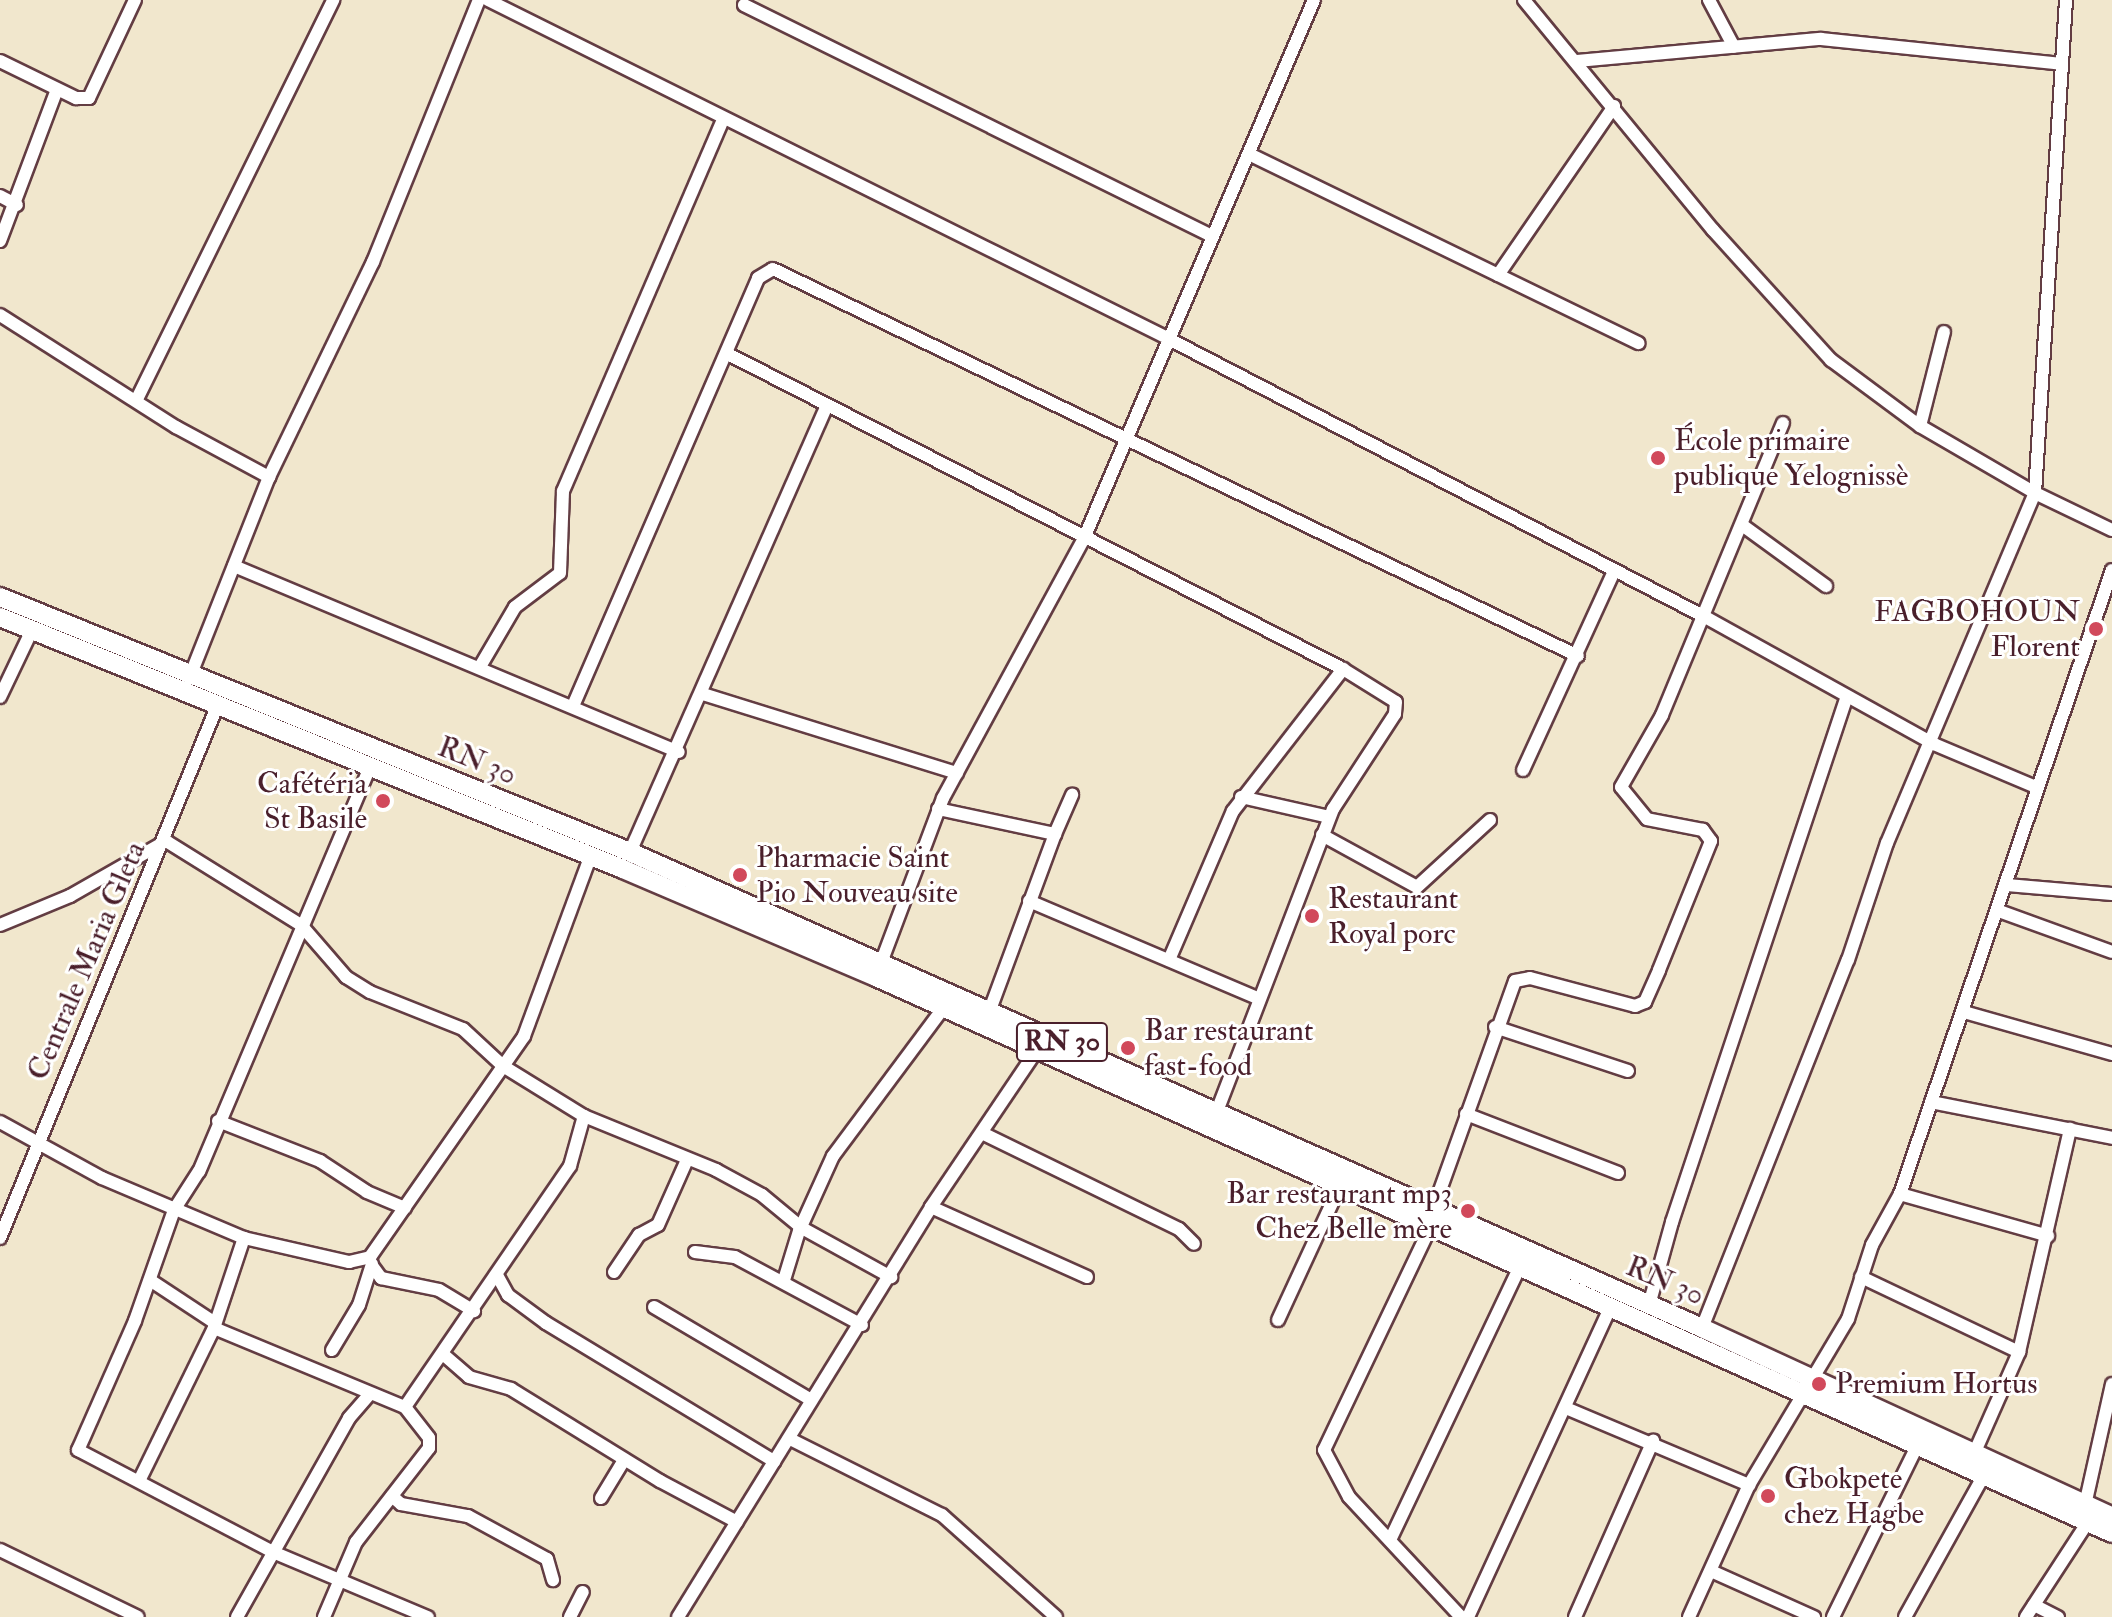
<!DOCTYPE html>
<html>
<head>
<meta charset="utf-8">
<style>
	body { margin:0 }
	#map { position:relative; width:2112px; height:1617px; overflow:hidden; background:#f1e7cd; font-family:"IM FELL Double Pica",serif }
	div>[style] { position:absolute }
	.roads { filter:drop-shadow(2px 0 #633d43) drop-shadow(-2px 0 #633d43) drop-shadow(0 2px #633d43) drop-shadow(0 -2px #633d43) }
	.street>* { height:12px; margin:-6px; padding:0 6px; transform-origin:6px; border-radius:6px; background:#fff }
	.primary>* { height:18px; margin:-9px; padding:0 9px; transform-origin:9px; border-radius:9px; background:#fff }
	.dots>* { width:22px; height:22px; translate:-50% -50%; box-sizing:border-box; border:4px solid #fff; border-radius:50% }
	span { translate:-50% -50%; white-space:nowrap; text-align:center; line-height:1.15; -webkit-text-stroke:6px #fff; paint-order:stroke }
	.shield-label span { padding:2px 6px; background:#fff; border:2px solid; border-radius:6px; -webkit-text-stroke-width:0 }
	.shield-label { font-size:28px; color:#4a1f2b; font-weight:700 }
	.poi-label { font-size:30px; color:#4a1f2b }
	.left { translate:0 -50%; text-align:left }
	.right { translate:-100% -50%; text-align:right }
	.street-label { font-size:30px; color:#4a1f2b }
</style>
</head>
<body>
<div id="map">
	<div class="roads">
		<div class="street">
			<div style="left:488px;top:0;width:758px;rotate:26.46deg"></div>
			<div style="left:1167px;top:338px;width:606px;rotate:27.41deg"></div>
			<div style="left:1705px;top:617px;width:262px;rotate:29deg"></div>
			<div style="left:1934px;top:744px;width:111px;rotate:22.9deg"></div>
			<div style="left:1524px;top:0;width:298px;rotate:50.6deg"></div>
			<div style="left:1713px;top:230px;width:176px;rotate:47.8deg"></div>
			<div style="left:1831px;top:360px;width:111px;rotate:36.6deg"></div>
			<div style="left:1920px;top:426px;width:133px;rotate:30.2deg"></div>
			<div style="left:2035px;top:493px;width:85px;rotate:25.7deg"></div>
			<div style="left:1709px;top:0;width:53px;rotate:62deg"></div>
			<div style="left:744px;top:5px;width:522px;rotate:26.27deg"></div>
			<div style="left:0;top:61px;width:85px;rotate:26deg"></div>
			<div style="left:76px;top:98px;width:13px"></div>
			<div style="left:89px;top:98px;width:108px;rotate:-64.9deg"></div>
			<div style="left:1577px;top:61px;width:245px;rotate:-5.2deg"></div>
			<div style="left:1821px;top:39px;width:242px;rotate:5.9deg"></div>
			<div style="left:1249px;top:154px;width:433px;rotate:25.9deg"></div>
			<div style="left:0;top:196px;width:19px;rotate:28deg"></div>
			<div style="left:0;top:241px;width:162px;rotate:-69.4deg"></div>
			<div style="left:1498px;top:275px;width:205px;rotate:-55.5deg"></div>
			<div style="left:0;top:315px;width:209px;rotate:32.5deg"></div>
			<div style="left:176px;top:427px;width:106px;rotate:28.3deg"></div>
			<div style="left:728px;top:354px;width:691px;rotate:27.12deg"></div>
			<div style="left:1343px;top:669px;width:62px;rotate:31.9deg"></div>
			<div style="left:1396px;top:702px;width:12px;rotate:95deg"></div>
			<div style="left:1395px;top:714px;width:113px;rotate:123.1deg"></div>
			<div style="left:1333px;top:809px;width:324px;rotate:111deg"></div>
			<div style="left:137px;top:399px;width:445px;rotate:-63.8deg"></div>
			<div style="left:1920px;top:426px;width:97px;rotate:-75.7deg"></div>
			<div style="left:1742px;top:525px;width:104px;rotate:36deg"></div>
			<div style="left:234px;top:566px;width:482px;rotate:22.7deg"></div>
			<div style="left:481px;top:665px;width:67px;rotate:-59.6deg"></div>
			<div style="left:515px;top:607px;width:56px;rotate:-37.1deg"></div>
			<div style="left:560px;top:573px;width:82px;rotate:-87.9deg"></div>
			<div style="left:563px;top:491px;width:405px;rotate:-66.7deg"></div>
			<div style="left:189px;top:679px;width:217px;rotate:-68.4deg"></div>
			<div style="left:269px;top:477px;width:239px;rotate:-64.2deg"></div>
			<div style="left:373px;top:262px;width:283px;rotate:-68deg"></div>
			<div style="left:703px;top:694px;width:266px;rotate:17.3deg"></div>
			<div style="left:0;top:697px;width:74px;rotate:-64.5deg"></div>
			<div style="left:573px;top:706px;width:466px;rotate:-66.6deg"></div>
			<div style="left:758px;top:278px;width:17px;rotate:-31deg"></div>
			<div style="left:773px;top:269px;width:893px;rotate:25.68deg"></div>
			<div style="left:370px;top:767px;width:439px;rotate:112.9deg"></div>
			<div style="left:199px;top:1171px;width:46px;rotate:122.7deg"></div>
			<div style="left:174px;top:1210px;width:118px;rotate:109.4deg"></div>
			<div style="left:135px;top:1321px;width:141px;rotate:113.8deg"></div>
			<div style="left:78px;top:1450px;width:220px;rotate:27.6deg"></div>
			<div style="left:273px;top:1552px;width:168px;rotate:22.8deg"></div>
			<div style="left:1523px;top:770px;width:219px;rotate:-65.4deg"></div>
			<div style="left:1241px;top:797px;width:90px;rotate:12.8deg"></div>
			<div style="left:938px;top:809px;width:120px;rotate:12.1deg"></div>
			<div style="left:1055px;top:834px;width:188px;rotate:110.3deg"></div>
			<div style="left:1055px;top:834px;width:43px;rotate:-66.4deg"></div>
			<div style="left:1322px;top:835px;width:108px;rotate:28.7deg"></div>
			<div style="left:1417px;top:887px;width:99px;rotate:-42.5deg"></div>
			<div style="left:630px;top:852px;width:488px;rotate:-66.2deg"></div>
			<div style="left:2007px;top:885px;width:105px;rotate:4.9deg"></div>
			<div style="left:1029px;top:901px;width:248px;rotate:23deg"></div>
			<div style="left:1999px;top:911px;width:120px;rotate:19.9deg"></div>
			<div style="left:0;top:925px;width:76px;rotate:-22.5deg"></div>
			<div style="left:70px;top:896px;width:111px;rotate:-29.8deg"></div>
			<div style="left:166px;top:841px;width:159px;rotate:31.9deg"></div>
			<div style="left:301px;top:925px;width:69px;rotate:49.1deg"></div>
			<div style="left:346px;top:977px;width:28px;rotate:32deg"></div>
			<div style="left:370px;top:992px;width:100px;rotate:21.7deg"></div>
			<div style="left:463px;top:1029px;width:54px;rotate:42.8deg"></div>
			<div style="left:503px;top:1066px;width:95px;rotate:31.7deg"></div>
			<div style="left:584px;top:1116px;width:143px;rotate:22.2deg"></div>
			<div style="left:716px;top:1170px;width:52px;rotate:28.5deg"></div>
			<div style="left:762px;top:1195px;width:52px;rotate:39.5deg"></div>
			<div style="left:802px;top:1228px;width:102px;rotate:28.8deg"></div>
			<div style="left:1169px;top:960px;width:162px;rotate:-66.8deg"></div>
			<div style="left:1233px;top:811px;width:180px;rotate:-52.2deg"></div>
			<div style="left:881px;top:963px;width:176px;rotate:-69.4deg"></div>
			<div style="left:943px;top:798px;width:298px;rotate:-61.5deg"></div>
			<div style="left:1085px;top:536px;width:583px;rotate:-66.87deg"></div>
			<div style="left:1964px;top:1012px;width:154px;rotate:15.8deg"></div>
			<div style="left:1495px;top:1027px;width:140px;rotate:18.3deg"></div>
			<div style="left:1931px;top:1102px;width:185px;rotate:11.2deg"></div>
			<div style="left:1466px;top:1114px;width:163px;rotate:21.2deg"></div>
			<div style="left:218px;top:1121px;width:110px;rotate:21.4deg"></div>
			<div style="left:320px;top:1161px;width:56px;rotate:33.4deg"></div>
			<div style="left:367px;top:1192px;width:41px;rotate:22.8deg"></div>
			<div style="left:0;top:1122px;width:116px;rotate:28.8deg"></div>
			<div style="left:102px;top:1178px;width:154px;rotate:22.9deg"></div>
			<div style="left:244px;top:1238px;width:108px;rotate:12.9deg"></div>
			<div style="left:349px;top:1262px;width:22px;rotate:-13deg"></div>
			<div style="left:370px;top:1257px;width:269px;rotate:-55.1deg"></div>
			<div style="left:524px;top:1036px;width:193px;rotate:-69.7deg"></div>
			<div style="left:982px;top:1133px;width:219px;rotate:26deg"></div>
			<div style="left:1179px;top:1229px;width:21px;rotate:45deg"></div>
			<div style="left:1900px;top:1194px;width:154px;rotate:15.8deg"></div>
			<div style="left:931px;top:1207px;width:171px;rotate:24.2deg"></div>
			<div style="left:1433px;top:1210px;width:243px;rotate:-70.3deg"></div>
			<div style="left:1515px;top:981px;width:15px;rotate:-11deg"></div>
			<div style="left:1530px;top:978px;width:109px;rotate:14.9deg"></div>
			<div style="left:1635px;top:1006px;width:11px;rotate:-22deg"></div>
			<div style="left:1645px;top:1002px;width:35px;rotate:-66deg"></div>
			<div style="left:1659px;top:970px;width:139px;rotate:-68deg"></div>
			<div style="left:1711px;top:841px;width:14px;rotate:-126deg"></div>
			<div style="left:1703px;top:830px;width:57px;rotate:-168.9deg"></div>
			<div style="left:1647px;top:819px;width:41px;rotate:-129.1deg"></div>
			<div style="left:1621px;top:787px;width:83px;rotate:-60.3deg"></div>
			<div style="left:1662px;top:715px;width:316px;rotate:-67.5deg"></div>
			<div style="left:1430px;top:1228px;width:246px;rotate:115.5deg"></div>
			<div style="left:1324px;top:1450px;width:53px;rotate:62deg"></div>
			<div style="left:1349px;top:1497px;width:164px;rotate:47deg"></div>
			<div style="left:0;top:1238px;width:577px;rotate:-67.79deg"></div>
			<div style="left:695px;top:1252px;width:40px;rotate:7.1deg"></div>
			<div style="left:735px;top:1257px;width:144px;rotate:28.2deg"></div>
			<div style="left:373px;top:1267px;width:14px;rotate:54deg"></div>
			<div style="left:381px;top:1278px;width:59px;rotate:11.7deg"></div>
			<div style="left:439px;top:1290px;width:41px;rotate:31deg"></div>
			<div style="left:614px;top:1272px;width:45px;rotate:-56deg"></div>
			<div style="left:639px;top:1235px;width:21px;rotate:-28deg"></div>
			<div style="left:658px;top:1225px;width:71px;rotate:-66deg"></div>
			<div style="left:498px;top:1277px;width:21px;rotate:61deg"></div>
			<div style="left:508px;top:1295px;width:47px;rotate:36.4deg"></div>
			<div style="left:546px;top:1323px;width:267px;rotate:31.2deg"></div>
			<div style="left:1861px;top:1277px;width:175px;rotate:25.4deg"></div>
			<div style="left:150px;top:1280px;width:78px;rotate:33.5deg"></div>
			<div style="left:784px;top:1280px;width:51px;rotate:-73deg"></div>
			<div style="left:799px;top:1231px;width:82px;rotate:-65.6deg"></div>
			<div style="left:833px;top:1156px;width:186px;rotate:-53.3deg"></div>
			<div style="left:1649px;top:1305px;width:86px;rotate:-74.5deg"></div>
			<div style="left:1672px;top:1222px;width:554px;rotate:-71.6deg"></div>
			<div style="left:654px;top:1307px;width:182px;rotate:30.6deg"></div>
			<div style="left:1278px;top:1320px;width:145px;rotate:-65.2deg"></div>
			<div style="left:214px;top:1328px;width:207px;rotate:22.5deg"></div>
			<div style="left:405px;top:1407px;width:39px;rotate:52deg"></div>
			<div style="left:429px;top:1438px;width:10px;rotate:90deg"></div>
			<div style="left:429px;top:1448px;width:119px;rotate:127.8deg"></div>
			<div style="left:356px;top:1542px;width:82px;rotate:113.1deg"></div>
			<div style="left:1702px;top:1328px;width:396px;rotate:-68.4deg"></div>
			<div style="left:1848px;top:960px;width:123px;rotate:-71.6deg"></div>
			<div style="left:1887px;top:843px;width:380px;rotate:-67.1deg"></div>
			<div style="left:2035px;top:493px;width:494px;rotate:-86.4deg"></div>
			<div style="left:332px;top:1350px;width:52px;rotate:-59deg"></div>
			<div style="left:359px;top:1305px;width:43px;rotate:-72.4deg"></div>
			<div style="left:444px;top:1355px;width:33px;rotate:41deg"></div>
			<div style="left:469px;top:1377px;width:44px;rotate:15.9deg"></div>
			<div style="left:511px;top:1389px;width:175px;rotate:31.7deg"></div>
			<div style="left:660px;top:1481px;width:87px;rotate:28deg"></div>
			<div style="left:405px;top:1407px;width:292px;rotate:-55.6deg"></div>
			<div style="left:570px;top:1166px;width:52px;rotate:-74.4deg"></div>
			<div style="left:1566px;top:1408px;width:199px;rotate:22.8deg"></div>
			<div style="left:790px;top:1439px;width:170px;rotate:26.6deg"></div>
			<div style="left:942px;top:1515px;width:153px;rotate:41.8deg"></div>
			<div style="left:1973px;top:1456px;width:114px;rotate:-66.1deg"></div>
			<div style="left:2019px;top:1352px;width:229px;rotate:-77.1deg"></div>
			<div style="left:140px;top:1479px;width:168px;rotate:-63.9deg"></div>
			<div style="left:214px;top:1328px;width:95px;rotate:-71.6deg"></div>
			<div style="left:392px;top:1496px;width:12px;rotate:42deg"></div>
			<div style="left:401px;top:1504px;width:68px;rotate:10.2deg"></div>
			<div style="left:468px;top:1516px;width:90px;rotate:28.6deg"></div>
			<div style="left:547px;top:1559px;width:22px;rotate:74deg"></div>
			<div style="left:601px;top:1498px;width:44px;rotate:-58.8deg"></div>
			<div style="left:2085px;top:1505px;width:124px;rotate:-77.4deg"></div>
			<div style="left:1391px;top:1538px;width:299px;rotate:-64.6deg"></div>
			<div style="left:0;top:1550px;width:153px;rotate:25.9deg"></div>
			<div style="left:1711px;top:1571px;width:113px;rotate:24.1deg"></div>
			<div style="left:2034px;top:1605px;width:27px;rotate:27deg"></div>
			<div style="left:237px;top:1617px;width:228px;rotate:-60.6deg"></div>
			<div style="left:349px;top:1418px;width:29px;rotate:-49deg"></div>
			<div style="left:570px;top:1617px;width:28px;rotate:-63deg"></div>
			<div style="left:678px;top:1617px;width:482px;rotate:-58.3deg"></div>
			<div style="left:931px;top:1207px;width:189px;rotate:-56deg"></div>
			<div style="left:1468px;top:1617px;width:340px;rotate:-65.3deg"></div>
			<div style="left:1575px;top:1617px;width:193px;rotate:-66.1deg"></div>
			<div style="left:1689px;top:1617px;width:145px;rotate:-65.6deg"></div>
			<div style="left:1749px;top:1485px;width:193px;rotate:-59.2deg"></div>
			<div style="left:1848px;top:1319px;width:78px;rotate:-72deg"></div>
			<div style="left:1872px;top:1245px;width:58px;rotate:-61.2deg"></div>
			<div style="left:1900px;top:1194px;width:659px;rotate:-71.24deg"></div>
			<div style="left:1833px;top:1617px;width:191px;rotate:-63.8deg"></div>
			<div style="left:1905px;top:1617px;width:160px;rotate:-60.9deg"></div>
			<div style="left:2026px;top:1617px;width:113px;rotate:-56.9deg"></div>
		</div>
		<div class="primary">
			<div style="left:0;top:597px;width:680px;rotate:22.04deg"></div>
			<div style="left:630px;top:852px;width:1173px;rotate:23.94deg"></div>
			<div style="left:1702px;top:1328px;width:451px;rotate:24.7deg"></div>
			<div style="left:0;top:617px;width:672px;rotate:22.02deg"></div>
			<div style="left:623px;top:869px;width:275px;rotate:23.1deg"></div>
			<div style="left:876px;top:977px;width:1355px;rotate:24.22deg"></div>
		</div>
	</div>
	<div class="dots">
		<div style="left:1658px;top:458px;background:#d1495b"></div>
		<div style="left:2096px;top:629px;background:#d1495b"></div>
		<div style="left:383px;top:801px;background:#d1495b"></div>
		<div style="left:740px;top:875px;background:#d1495b"></div>
		<div style="left:1312px;top:916px;background:#d1495b"></div>
		<div style="left:1128px;top:1048px;background:#d1495b"></div>
		<div style="left:1468px;top:1211px;background:#d1495b"></div>
		<div style="left:1819px;top:1384px;background:#d1495b"></div>
		<div style="left:1768px;top:1496px;background:#d1495b"></div>
	</div>
	<div class="shield-label">
		<span style="left:1062px;top:1042px">RN 30</span>
	</div>
	<div class="poi-label">
		<span class="left" style="left:1674px;top:458px">École primaire<br>publique Yelognissè</span>
		<span class="right" style="left:2080px;top:629px">FAGBOHOUN<br>Florent</span>
		<span class="right" style="left:367px;top:801px">Cafétéria<br>St Basile</span>
		<span class="left" style="left:756px;top:875px">Pharmacie Saint<br>Pio Nouveau site</span>
		<span class="left" style="left:1328px;top:916px">Restaurant<br>Royal porc</span>
		<span class="left" style="left:1144px;top:1048px">Bar restaurant<br>fast-food</span>
		<span class="right" style="left:1452px;top:1211px">Bar restaurant mp3<br>Chez Belle mère</span>
		<span class="left" style="left:1835px;top:1384px">Premium Hortus</span>
		<span class="left" style="left:1784px;top:1496px">Gbokpete<br>chez Hagbe</span>
	</div>
	<div class="street-label">
		<span style="left:477px;top:761px;rotate:22deg">RN 30</span>
		<span style="left:87px;top:961px;rotate:-67deg">Centrale Maria Gleta</span>
		<span style="left:1665px;top:1281px;rotate:23deg">RN 30</span>
	</div>
</div>
</body>
</html>
